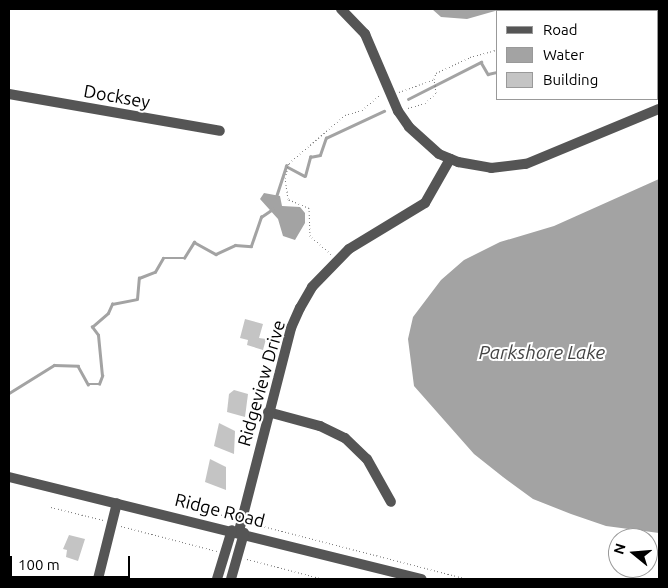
<!DOCTYPE html>
<html>
<head>
<meta charset="utf-8">
<style>
	body { margin:0 }
	#map { position:relative; width:668px; height:588px; overflow:hidden; background:#fff; font-family:Ubuntu,sans-serif }
	div>[style] { position:absolute }
	.water>* { inset:0; background:#a3a3a3 }
	.stream>* { height:2.5px; margin:-1.25px; padding:0 1.25px; transform-origin:1.25px; border-radius:1.25px; background:#a3a3a3 }
	.building>* { inset:0; background:#c4c4c4 }
	.path>* { height:1px; margin-top:-0.5px; transform-origin:0; background:repeating-linear-gradient(90deg,#777 0 1px,transparent 0 3.5px) }
	.minor>* { height:10px; margin:-5px; padding:0 5px; transform-origin:5px; border-radius:5px; background:#555 }
	span { translate:-50% -50%; white-space:nowrap; text-align:center; line-height:1.15; -webkit-text-stroke:4px #fff; paint-order:stroke }
	.street-label { font-size:18px; color:#000 }
	.water-label { font-size:19px; color:#444; font-style:italic }
	.frame { position:absolute; inset:0; border:10px solid #000; pointer-events:none }
	.legend { position:absolute; left:496px; top:10px; width:162px; height:90px; box-sizing:border-box; background:#fff; border:1px solid #999; margin:0; padding:6px 9px; list-style:none; font-size:15px; color:#000 }
	.legend li { display:flex; align-items:center; gap:10px; height:25px }
	.legend b { width:25px; border:1px solid #999 }
	.north { position:absolute; left:608px; top:528px; width:50px; height:50px; box-sizing:border-box; background:#fff; border:1px solid #999; border-radius:50%; rotate:287deg; font-size:14px; font-weight:700; line-height:20px; text-align:center; color:#000 }
	.north::after { content:''; display:block; margin:auto; width:18px; height:22px; background:#000; clip-path:polygon(50% 0,100% 100%,50% 72%,0 100%) }
	.scale { position:absolute; left:10px; top:556px; width:120px; height:22px; box-sizing:border-box; border:2px solid #000; border-top:0; padding-left:6px; font-size:15px; line-height:18px; white-space:nowrap; color:#000; -webkit-text-stroke:4px #fff; paint-order:stroke }
</style>
</head>
<body>
<div id="map">
	<div class="water">
		<div style="clip-path:polygon(432px 9px,502px 9px,467px 19px,441px 17px)"></div>
		<div style="clip-path:polygon(659px 179px,658px 383px,659px 533px,606px 526px,571px 514px,533px 499px,503px 477px,474px 454px,414px 386px,408px 339px,413px 317px,441px 280px,464px 260px,500px 242px,554px 226px)"></div>
		<div style="clip-path:polygon(264px 193px,280px 196px,282px 206px,300px 207px,305px 213px,305px 223px,295px 240px,283px 236px,278px 219px,260px 199px)"></div>
	</div>
	<div class="stream">
		<div style="left:657px;top:20px;width:3px;rotate:-45deg"></div>
		<div style="left:408px;top:99px;width:82px;rotate:-26.9deg"></div>
		<div style="left:481px;top:62px;width:14px;rotate:60deg"></div>
		<div style="left:488px;top:74px;width:9px;rotate:-13deg"></div>
		<div style="left:276px;top:197px;width:33px;rotate:-72deg"></div>
		<div style="left:286px;top:166px;width:21px;rotate:28deg"></div>
		<div style="left:305px;top:176px;width:20px;rotate:-75deg"></div>
		<div style="left:310px;top:157px;width:10px;rotate:-11deg"></div>
		<div style="left:320px;top:155px;width:18px;rotate:-71deg"></div>
		<div style="left:326px;top:138px;width:64px;rotate:-25deg"></div>
		<div style="left:9px;top:393px;width:53px;rotate:-31.9deg"></div>
		<div style="left:54px;top:365px;width:24px;rotate:2deg"></div>
		<div style="left:78px;top:366px;width:21px;rotate:61deg"></div>
		<div style="left:88px;top:384px;width:11px"></div>
		<div style="left:99px;top:384px;width:9px;rotate:-69deg"></div>
		<div style="left:102px;top:376px;width:41px;rotate:-95.6deg"></div>
		<div style="left:98px;top:335px;width:10px;rotate:-127deg"></div>
		<div style="left:92px;top:327px;width:21px;rotate:-41deg"></div>
		<div style="left:108px;top:313px;width:10px;rotate:-66deg"></div>
		<div style="left:112px;top:304px;width:25px;rotate:-11deg"></div>
		<div style="left:137px;top:299px;width:21px;rotate:-85deg"></div>
		<div style="left:139px;top:278px;width:17px;rotate:-21deg"></div>
		<div style="left:155px;top:272px;width:16px;rotate:-60deg"></div>
		<div style="left:163px;top:258px;width:21px"></div>
		<div style="left:184px;top:258px;width:19px;rotate:-58deg"></div>
		<div style="left:194px;top:242px;width:25px;rotate:29deg"></div>
		<div style="left:216px;top:254px;width:21px;rotate:-25deg"></div>
		<div style="left:235px;top:245px;width:16px;rotate:4deg"></div>
		<div style="left:251px;top:246px;width:31px;rotate:-71deg"></div>
		<div style="left:261px;top:217px;width:14px;rotate:-34deg"></div>
	</div>
	<div class="building">
		<div style="clip-path:polygon(245px 319px,263px 324px,259px 338px,266px 339px,263px 350px,247px 345px,248px 340px,240px 338px)"></div>
		<div style="clip-path:polygon(234px 390px,248px 394px,245px 417px,227px 412px,229px 394px)"></div>
		<div style="clip-path:polygon(219px 423px,235px 431px,234px 454px,214px 446px)"></div>
		<div style="clip-path:polygon(210px 459px,226px 467px,226px 490px,205px 482px)"></div>
		<div style="clip-path:polygon(69px 535px,85px 539px,78px 561px,66px 557px,67px 550px,63px 549px)"></div>
	</div>
	<div class="path">
		<div style="left:655px;top:11px;width:4px;rotate:-27deg"></div>
		<div style="left:399px;top:92px;width:37px;rotate:-20deg"></div>
		<div style="left:434px;top:79px;width:6px;rotate:-72deg"></div>
		<div style="left:436px;top:73px;width:38px;rotate:-25deg"></div>
		<div style="left:470px;top:57px;width:28px;rotate:-15deg"></div>
		<div style="left:408px;top:108px;width:18px;rotate:-16deg"></div>
		<div style="left:425px;top:103px;width:15px;rotate:-42deg"></div>
		<div style="left:436px;top:93px;width:14px;rotate:-98deg"></div>
		<div style="left:331px;top:254px;width:28px;rotate:-139deg"></div>
		<div style="left:310px;top:236px;width:28px;rotate:-92deg"></div>
		<div style="left:309px;top:208px;width:23px;rotate:-157deg"></div>
		<div style="left:288px;top:199px;width:21px;rotate:-98deg"></div>
		<div style="left:285px;top:178px;width:16px;rotate:-75deg"></div>
		<div style="left:289px;top:163px;width:74px;rotate:-40.6deg"></div>
		<div style="left:345px;top:115px;width:18px;rotate:-16deg"></div>
		<div style="left:362px;top:110px;width:23px;rotate:-40deg"></div>
		<div style="left:177px;top:502px;width:58px;rotate:15.9deg"></div>
		<div style="left:51px;top:507px;width:54px;rotate:14deg"></div>
		<div style="left:251px;top:523px;width:224px;rotate:14.5deg"></div>
		<div style="left:121px;top:526px;width:99px;rotate:14.6deg"></div>
		<div style="left:247px;top:559px;width:80px;rotate:14.6deg"></div>
	</div>
	<div class="minor">
		<div style="left:341px;top:9px;width:35px;rotate:46deg"></div>
		<div style="left:365px;top:34px;width:84px;rotate:66.8deg"></div>
		<div style="left:398px;top:111px;width:19px;rotate:55deg"></div>
		<div style="left:409px;top:127px;width:40px;rotate:42deg"></div>
		<div style="left:439px;top:154px;width:21px;rotate:23deg"></div>
		<div style="left:458px;top:162px;width:34px;rotate:10deg"></div>
		<div style="left:491px;top:168px;width:35px;rotate:-7deg"></div>
		<div style="left:526px;top:164px;width:144px;rotate:-22.5deg"></div>
		<div style="left:9px;top:94px;width:214px;rotate:9.9deg"></div>
		<div style="left:268px;top:412px;width:54px;rotate:15.1deg"></div>
		<div style="left:320px;top:426px;width:28px;rotate:26deg"></div>
		<div style="left:345px;top:438px;width:30px;rotate:44deg"></div>
		<div style="left:367px;top:459px;width:49px;rotate:60.8deg"></div>
		<div style="left:9px;top:477px;width:425px;rotate:13.9deg"></div>
		<div style="left:239px;top:531px;width:210px;rotate:-75.6deg"></div>
		<div style="left:291px;top:328px;width:22px;rotate:-66deg"></div>
		<div style="left:300px;top:308px;width:24px;rotate:-60deg"></div>
		<div style="left:312px;top:287px;width:53px;rotate:-45.8deg"></div>
		<div style="left:349px;top:249px;width:89px;rotate:-31.2deg"></div>
		<div style="left:425px;top:203px;width:51px;rotate:-60.4deg"></div>
		<div style="left:98px;top:579px;width:78px;rotate:-76deg"></div>
		<div style="left:217px;top:579px;width:51px;rotate:-73deg"></div>
		<div style="left:231px;top:579px;width:48px;rotate:-74.2deg"></div>
	</div>
	<div class="street-label">
		<span style="left:117px;top:96px;rotate:10deg">Docksey</span>
		<span style="left:261px;top:383px;rotate:-74deg">Ridgeview Drive</span>
		<span style="left:220px;top:510px;rotate:14deg">Ridge Road</span>
	</div>
	<div class="water-label">
		<span style="left:542px;top:353px">Parkshore Lake</span>
	</div>
	<div class="frame"></div>
	<ul class="legend">
	<li><b style="height:6px;background:#555"></b>Road</li>
	<li><b style="height:14px;background:#a3a3a3"></b>Water</li>
	<li><b style="height:14px;background:#c4c4c4"></b>Building</li>
	</ul>
	<div class="north">N</div>
	<div class="scale">100 m</div>
</div>
</body>
</html>
